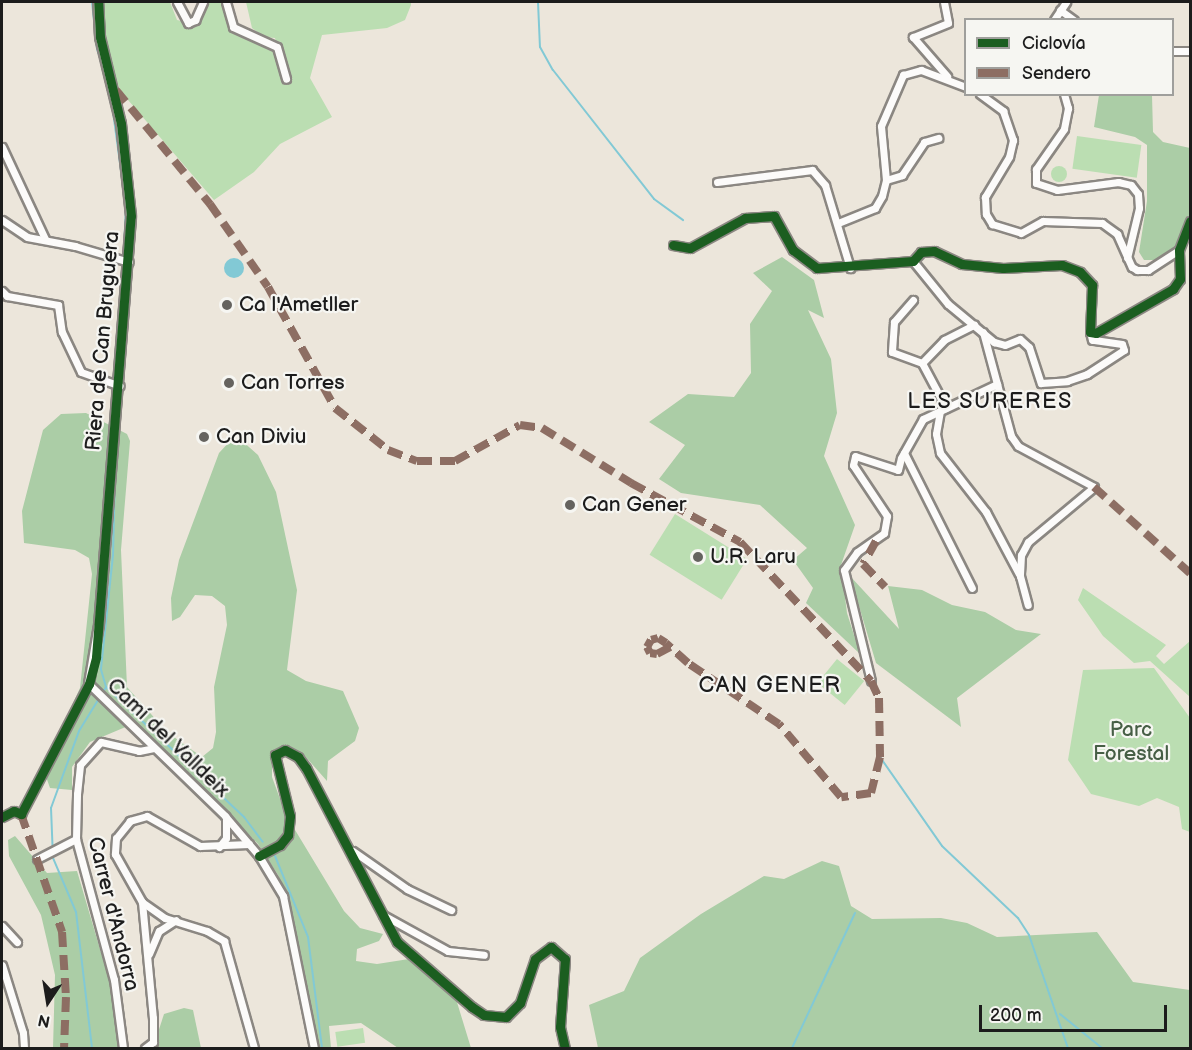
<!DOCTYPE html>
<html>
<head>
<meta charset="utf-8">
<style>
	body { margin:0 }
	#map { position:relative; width:1192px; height:1050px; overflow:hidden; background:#ece6db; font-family:"Balsamiq Sans",sans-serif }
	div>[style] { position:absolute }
	.green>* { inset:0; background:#bbdeb2; transform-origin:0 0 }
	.round { border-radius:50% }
	.forest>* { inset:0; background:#abcda6 }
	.water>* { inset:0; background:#82c9d5 }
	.stream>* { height:2px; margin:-1px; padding:0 1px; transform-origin:1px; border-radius:1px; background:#82c9d5 }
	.roads { filter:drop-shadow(2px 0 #8b8782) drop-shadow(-2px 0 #8b8782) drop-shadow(0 2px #8b8782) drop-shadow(0 -2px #8b8782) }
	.minor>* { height:7px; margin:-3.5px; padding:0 3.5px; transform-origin:3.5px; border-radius:3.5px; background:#fcfbfa }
	.tertiary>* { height:8px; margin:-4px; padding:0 4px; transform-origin:4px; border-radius:4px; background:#fcfbfa }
	.quiet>* { height:8px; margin-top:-4px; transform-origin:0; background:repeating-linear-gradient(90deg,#8d6e63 0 15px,transparent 0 23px) }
	.cycleway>* { height:9px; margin:-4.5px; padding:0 4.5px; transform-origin:4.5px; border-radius:4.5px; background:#1b5e20 }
	.dots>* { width:16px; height:16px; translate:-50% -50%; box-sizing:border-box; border:3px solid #f6f6f2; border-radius:50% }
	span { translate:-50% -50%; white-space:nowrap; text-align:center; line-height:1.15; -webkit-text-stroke:4.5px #f6f6f2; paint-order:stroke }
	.poi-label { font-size:21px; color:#1c1c1c }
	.left { translate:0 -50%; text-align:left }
	.street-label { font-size:21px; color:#1c1c1c }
	.park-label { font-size:21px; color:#465e45 }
	.neighbourhood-label { font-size:22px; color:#1c1c1c; letter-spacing:1.5px }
	.frame { position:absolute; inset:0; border:3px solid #1c1c1c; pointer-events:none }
	.legend { position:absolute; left:964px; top:18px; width:210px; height:78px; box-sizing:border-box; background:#f6f6f2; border:2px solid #9f9f9c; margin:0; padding:8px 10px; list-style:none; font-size:18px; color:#1c1c1c }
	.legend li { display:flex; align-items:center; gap:12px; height:30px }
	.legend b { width:30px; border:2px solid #9f9f9c }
	.north { position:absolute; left:18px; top:972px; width:60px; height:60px; -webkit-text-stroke:4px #f6f6f2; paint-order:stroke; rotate:192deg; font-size:16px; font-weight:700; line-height:24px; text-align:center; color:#1c1c1c }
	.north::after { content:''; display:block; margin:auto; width:21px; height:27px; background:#1c1c1c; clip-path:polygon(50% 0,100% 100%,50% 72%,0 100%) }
	.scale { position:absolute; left:979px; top:1005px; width:188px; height:27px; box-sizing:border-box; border:3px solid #1c1c1c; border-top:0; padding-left:8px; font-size:18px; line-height:21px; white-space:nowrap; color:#1c1c1c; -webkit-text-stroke:4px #f6f6f2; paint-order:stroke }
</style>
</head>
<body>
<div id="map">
	<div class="green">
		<div style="clip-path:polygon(103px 2px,170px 2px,177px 20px,194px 24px,203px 2px,226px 2px,233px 28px,277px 46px,275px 38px,264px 37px,252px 28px,246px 2px,411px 2px,411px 5px,405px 20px,387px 28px,322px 35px,310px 78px,332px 117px,280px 144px,254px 172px,214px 200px,122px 93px,107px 60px)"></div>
		<div style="left:1077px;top:136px;width:65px;height:33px;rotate:8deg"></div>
		<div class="round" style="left:1051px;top:166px;width:16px;height:16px"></div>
		<div style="left:675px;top:514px;width:85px;height:48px;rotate:32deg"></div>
		<div style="clip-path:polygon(1083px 588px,1166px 645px,1156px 656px,1164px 664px,1190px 641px,1190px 697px,1150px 661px,1134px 663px,1103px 636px,1078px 600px)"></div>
		<div style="left:837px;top:659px;width:35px;height:31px;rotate:39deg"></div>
		<div style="clip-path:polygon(1154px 668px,1190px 718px,1190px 832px,1182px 829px,1179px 807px,1157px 798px,1139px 806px,1091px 794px,1068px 760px,1083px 670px)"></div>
		<div style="left:363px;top:1028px;width:15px;height:28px;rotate:82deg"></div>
	</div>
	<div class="forest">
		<div style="clip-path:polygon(1099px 95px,1152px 95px,1153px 132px,1163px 142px,1190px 148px,1190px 214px,1174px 249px,1162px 260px,1144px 260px,1139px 252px,1147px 201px,1147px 145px,1135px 137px,1094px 127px)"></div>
		<div style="clip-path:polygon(782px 257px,814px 280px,824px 318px,808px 310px,831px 359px,837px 413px,824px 456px,855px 525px,841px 565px,847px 613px,860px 654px,806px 603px,813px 588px,793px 560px,807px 548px,760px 505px,681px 493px,659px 479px,685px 445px,649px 422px,688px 394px,734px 397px,751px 373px,750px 324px,772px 291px,753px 273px)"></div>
		<div style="clip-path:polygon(86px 413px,127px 434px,130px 441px,121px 550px,127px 687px,167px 732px,202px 757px,213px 748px,216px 732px,214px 687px,227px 625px,225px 606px,212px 596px,195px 595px,180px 617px,172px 621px,171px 598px,179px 560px,219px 453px,231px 440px,240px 439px,258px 455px,276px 492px,297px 590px,287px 670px,306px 681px,343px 691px,359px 728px,355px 741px,328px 761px,327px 781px,304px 755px,284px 746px,272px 756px,272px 777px,286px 815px,344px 911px,360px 928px,383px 934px,379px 941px,357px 949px,356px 961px,377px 964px,409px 959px,456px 999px,471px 1048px,398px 1048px,361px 1023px,329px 1026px,331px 1048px,316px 1048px,291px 915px,278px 875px,258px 844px,135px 723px,90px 742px,72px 767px,72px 790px,50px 788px,44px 771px,46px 762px,80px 688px,92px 574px,89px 558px,75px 550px,24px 543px,22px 511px,43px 430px,61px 414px)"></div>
		<div style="clip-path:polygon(850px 576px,899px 629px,888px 586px,922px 590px,952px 605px,985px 612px,1016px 630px,1041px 634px,957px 698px,961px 727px,876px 663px)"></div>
		<div style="clip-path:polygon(15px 836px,47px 873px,77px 871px,115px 1000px,123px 1048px,53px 1048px,55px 975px,41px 915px,9px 856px,8px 840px)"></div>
		<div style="clip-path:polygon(822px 861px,839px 866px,851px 906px,872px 919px,941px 918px,967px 923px,997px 937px,1097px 932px,1133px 982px,1190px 990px,1190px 1048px,598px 1048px,589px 1005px,624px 991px,640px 958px,701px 914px,764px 876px,784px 879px)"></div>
		<div style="clip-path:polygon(184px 1008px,193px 1010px,201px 1048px,153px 1048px,164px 1014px)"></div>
	</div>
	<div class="water">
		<div class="round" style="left:224px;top:258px;width:20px;height:20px"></div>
	</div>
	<div class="stream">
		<div style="left:92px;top:2px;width:47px;rotate:83.9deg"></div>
		<div style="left:97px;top:49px;width:18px;rotate:71deg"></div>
		<div style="left:538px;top:2px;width:45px;rotate:87.5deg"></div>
		<div style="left:540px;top:47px;width:26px;rotate:61deg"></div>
		<div style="left:553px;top:70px;width:164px;rotate:51.9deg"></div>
		<div style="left:654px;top:199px;width:36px;rotate:36deg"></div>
		<div style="left:112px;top:104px;width:104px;rotate:82.3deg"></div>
		<div style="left:126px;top:207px;width:43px;rotate:92.7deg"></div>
		<div style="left:106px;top:687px;width:190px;rotate:43.3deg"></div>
		<div style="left:244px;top:817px;width:31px;rotate:53deg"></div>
		<div style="left:880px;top:757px;width:108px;rotate:55.1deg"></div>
		<div style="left:942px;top:846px;width:105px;rotate:43.5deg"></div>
		<div style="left:1018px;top:918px;width:20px;rotate:57deg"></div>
		<div style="left:1029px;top:935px;width:120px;rotate:71deg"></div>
		<div style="left:275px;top:856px;width:87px;rotate:67.8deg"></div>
		<div style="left:308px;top:937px;width:112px;rotate:82.8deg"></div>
		<div style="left:1060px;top:1014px;width:54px;rotate:39deg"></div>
		<div style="left:92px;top:1048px;width:137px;rotate:-96.7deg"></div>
		<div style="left:76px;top:912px;width:59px;rotate:-113.1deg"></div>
		<div style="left:53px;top:858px;width:50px;rotate:-92.3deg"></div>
		<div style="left:51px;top:808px;width:82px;rotate:-70deg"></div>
		<div style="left:79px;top:731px;width:52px;rotate:-58.5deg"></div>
		<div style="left:106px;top:687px;width:19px;rotate:-106deg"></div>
		<div style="left:101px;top:669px;width:115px;rotate:-84deg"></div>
		<div style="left:113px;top:555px;width:81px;rotate:-88.6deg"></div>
		<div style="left:792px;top:1048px;width:149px;rotate:-65deg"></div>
	</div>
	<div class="roads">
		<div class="minor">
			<div style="left:177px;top:2px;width:24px;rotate:62deg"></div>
			<div style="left:188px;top:23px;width:8px;rotate:-23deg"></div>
			<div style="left:195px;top:20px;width:20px;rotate:-66deg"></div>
			<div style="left:226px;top:2px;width:26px;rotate:74deg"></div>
			<div style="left:233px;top:27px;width:48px;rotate:24.4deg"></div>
			<div style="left:277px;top:47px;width:33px;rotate:74deg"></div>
			<div style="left:944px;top:2px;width:21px;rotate:79deg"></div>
			<div style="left:948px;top:23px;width:38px;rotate:158deg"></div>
			<div style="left:913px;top:37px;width:52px;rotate:48.9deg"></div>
			<div style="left:1060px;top:10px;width:17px;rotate:36deg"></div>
			<div style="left:1054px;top:20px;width:22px;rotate:-56deg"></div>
			<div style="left:1172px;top:51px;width:18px"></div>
			<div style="left:980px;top:94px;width:29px;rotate:36deg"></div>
			<div style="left:1003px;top:111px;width:31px;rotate:71deg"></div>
			<div style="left:1013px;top:140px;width:17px;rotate:103deg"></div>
			<div style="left:1009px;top:157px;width:47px;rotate:121deg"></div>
			<div style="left:985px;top:197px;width:17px;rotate:87deg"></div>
			<div style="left:986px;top:214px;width:12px;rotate:59deg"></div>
			<div style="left:992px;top:224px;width:30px;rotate:17deg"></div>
			<div style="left:1021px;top:233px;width:25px;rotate:-29deg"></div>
			<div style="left:1043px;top:221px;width:59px;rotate:1.9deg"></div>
			<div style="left:1102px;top:223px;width:19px;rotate:36deg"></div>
			<div style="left:1117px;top:234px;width:36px;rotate:66deg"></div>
			<div style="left:1132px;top:267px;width:6px;rotate:31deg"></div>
			<div style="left:1137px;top:270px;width:11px"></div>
			<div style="left:1148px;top:270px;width:37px;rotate:-33deg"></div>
			<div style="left:1064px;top:94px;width:15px;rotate:74deg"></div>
			<div style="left:1068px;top:108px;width:21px;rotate:101deg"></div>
			<div style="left:1064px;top:129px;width:49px;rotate:125deg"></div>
			<div style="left:1036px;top:169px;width:14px;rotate:90deg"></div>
			<div style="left:1036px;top:183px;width:22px;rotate:18deg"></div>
			<div style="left:1057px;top:190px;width:62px;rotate:-7.5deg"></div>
			<div style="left:1118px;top:182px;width:13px;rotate:13deg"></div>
			<div style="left:1131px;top:185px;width:11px;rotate:52deg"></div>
			<div style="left:1138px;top:194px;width:14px;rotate:86deg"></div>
			<div style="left:1139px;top:208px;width:51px;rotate:103.5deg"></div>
			<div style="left:2px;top:147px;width:102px;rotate:64.9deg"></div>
			<div style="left:886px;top:180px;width:17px;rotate:-17deg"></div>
			<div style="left:902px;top:175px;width:40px;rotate:-56deg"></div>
			<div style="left:924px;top:142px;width:15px;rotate:-16deg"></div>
			<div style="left:717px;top:182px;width:96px;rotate:-7.2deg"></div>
			<div style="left:812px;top:170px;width:20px;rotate:49deg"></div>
			<div style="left:825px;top:185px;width:87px;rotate:73.2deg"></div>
			<div style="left:2px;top:220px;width:30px;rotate:34deg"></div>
			<div style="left:27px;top:237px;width:49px;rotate:10.6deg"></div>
			<div style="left:75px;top:246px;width:56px;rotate:16.5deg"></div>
			<div style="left:838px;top:223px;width:40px;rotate:-22deg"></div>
			<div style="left:875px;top:208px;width:14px;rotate:-60deg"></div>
			<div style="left:882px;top:196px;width:16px;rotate:-76deg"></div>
			<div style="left:886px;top:180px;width:54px;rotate:-95.3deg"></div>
			<div style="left:881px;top:126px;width:56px;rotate:-66.7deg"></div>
			<div style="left:903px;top:75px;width:19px;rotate:-16deg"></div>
			<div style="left:921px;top:70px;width:48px;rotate:20.7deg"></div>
			<div style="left:673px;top:245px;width:17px;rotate:10deg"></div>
			<div style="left:690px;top:248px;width:63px;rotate:-28.6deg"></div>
			<div style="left:745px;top:218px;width:29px;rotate:-4deg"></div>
			<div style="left:774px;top:216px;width:39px;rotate:61deg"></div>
			<div style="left:793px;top:250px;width:30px;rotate:37deg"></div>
			<div style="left:817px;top:268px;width:96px;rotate:-4.2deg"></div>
			<div style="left:913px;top:261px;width:12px;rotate:-48deg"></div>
			<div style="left:921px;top:252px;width:13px;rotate:-4deg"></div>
			<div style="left:934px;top:251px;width:31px;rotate:25deg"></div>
			<div style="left:962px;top:264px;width:41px;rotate:5.6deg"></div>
			<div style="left:1003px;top:268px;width:59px;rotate:-2.9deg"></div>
			<div style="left:1062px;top:265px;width:19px;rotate:21deg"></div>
			<div style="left:1080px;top:272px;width:18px;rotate:47deg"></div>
			<div style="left:1092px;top:285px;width:47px;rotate:92.4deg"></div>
			<div style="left:1090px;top:332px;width:6px;rotate:9deg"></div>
			<div style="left:1096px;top:333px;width:89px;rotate:-29.7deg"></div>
			<div style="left:1173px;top:289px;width:12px;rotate:-55deg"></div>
			<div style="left:1180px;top:279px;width:29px;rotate:-92deg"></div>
			<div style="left:1179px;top:250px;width:31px;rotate:-69deg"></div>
			<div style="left:913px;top:261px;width:55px;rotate:50.9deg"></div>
			<div style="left:948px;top:304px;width:60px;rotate:39.6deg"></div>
			<div style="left:994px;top:342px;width:11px;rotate:15deg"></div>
			<div style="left:1005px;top:345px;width:16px;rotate:-22deg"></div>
			<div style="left:1020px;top:339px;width:12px;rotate:42deg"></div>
			<div style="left:1029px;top:347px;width:38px;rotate:72deg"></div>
			<div style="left:1041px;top:383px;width:26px;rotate:-4deg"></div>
			<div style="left:1067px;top:381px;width:21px;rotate:-19deg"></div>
			<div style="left:1087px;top:374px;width:44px;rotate:-33deg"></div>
			<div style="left:1124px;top:350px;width:6px;rotate:-108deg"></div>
			<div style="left:1122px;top:344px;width:30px;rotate:-172deg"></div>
			<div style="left:1092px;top:340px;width:8px;rotate:-104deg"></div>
			<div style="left:2px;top:291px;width:7px;rotate:45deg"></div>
			<div style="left:7px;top:296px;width:52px;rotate:10deg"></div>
			<div style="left:58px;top:305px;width:27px;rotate:82deg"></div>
			<div style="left:62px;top:332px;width:44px;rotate:64.6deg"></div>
			<div style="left:81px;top:372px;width:41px;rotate:19.7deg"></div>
			<div style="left:913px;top:300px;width:29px;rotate:131deg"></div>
			<div style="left:894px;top:322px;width:30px;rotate:94deg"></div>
			<div style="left:892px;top:352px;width:32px;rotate:20deg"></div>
			<div style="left:922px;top:363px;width:51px;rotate:61.9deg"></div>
			<div style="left:983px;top:332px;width:108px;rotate:74.9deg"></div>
			<div style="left:1011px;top:436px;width:12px;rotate:55deg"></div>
			<div style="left:1018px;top:446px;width:86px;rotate:28.3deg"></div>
			<div style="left:1094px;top:487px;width:86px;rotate:140.2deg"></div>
			<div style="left:1028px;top:542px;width:15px;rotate:118deg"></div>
			<div style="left:1021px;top:555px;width:21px;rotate:93deg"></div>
			<div style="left:1020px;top:576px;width:30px;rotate:75deg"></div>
			<div style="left:922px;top:363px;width:32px;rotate:-46deg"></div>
			<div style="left:944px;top:340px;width:34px;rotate:-27deg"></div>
			<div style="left:940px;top:411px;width:23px;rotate:100deg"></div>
			<div style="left:936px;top:434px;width:19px;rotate:78deg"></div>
			<div style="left:940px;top:453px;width:75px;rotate:52.1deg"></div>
			<div style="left:986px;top:512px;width:70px;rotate:62deg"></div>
			<div style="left:904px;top:453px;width:151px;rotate:63.3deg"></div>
			<div style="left:871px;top:681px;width:114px;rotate:-103.7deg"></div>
			<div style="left:844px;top:570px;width:22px;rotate:-54deg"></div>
			<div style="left:857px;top:552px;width:33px;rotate:-35deg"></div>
			<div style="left:884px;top:533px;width:17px;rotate:-80deg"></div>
			<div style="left:887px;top:516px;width:61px;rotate:-123.7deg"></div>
			<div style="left:853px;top:465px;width:9px;rotate:-77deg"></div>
			<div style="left:855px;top:456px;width:45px;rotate:18deg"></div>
			<div style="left:898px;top:470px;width:12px;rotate:-76deg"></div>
			<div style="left:901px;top:458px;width:45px;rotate:-60.6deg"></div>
			<div style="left:923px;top:419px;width:82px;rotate:-25.3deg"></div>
			<div style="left:2px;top:817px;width:13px;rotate:-27deg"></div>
			<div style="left:14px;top:811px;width:8px;rotate:23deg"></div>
			<div style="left:21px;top:814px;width:147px;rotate:-62.4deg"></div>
			<div style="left:89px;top:684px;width:190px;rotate:44.1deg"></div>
			<div style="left:225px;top:816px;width:52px;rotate:49.6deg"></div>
			<div style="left:259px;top:856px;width:47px;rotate:59deg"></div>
			<div style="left:283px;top:896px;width:155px;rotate:78.5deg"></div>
			<div style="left:249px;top:844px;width:49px;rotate:177.7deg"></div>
			<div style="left:200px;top:846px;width:61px;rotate:-150.5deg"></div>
			<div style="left:147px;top:816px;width:18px;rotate:164deg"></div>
			<div style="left:130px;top:821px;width:22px;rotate:129deg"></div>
			<div style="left:116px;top:838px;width:16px;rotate:94deg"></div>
			<div style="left:115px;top:854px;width:55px;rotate:60.6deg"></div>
			<div style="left:142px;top:902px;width:28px;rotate:35deg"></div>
			<div style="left:165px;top:918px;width:44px;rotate:17.2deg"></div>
			<div style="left:207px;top:931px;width:20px;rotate:30deg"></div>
			<div style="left:224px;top:941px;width:111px;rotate:74.3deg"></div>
			<div style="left:219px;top:847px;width:11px;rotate:-52deg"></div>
			<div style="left:226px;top:838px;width:19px;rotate:-90deg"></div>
			<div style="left:353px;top:851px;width:66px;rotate:35.1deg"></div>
			<div style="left:407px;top:889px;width:49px;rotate:25.5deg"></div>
			<div style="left:259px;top:856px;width:24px;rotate:-28deg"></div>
			<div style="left:280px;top:845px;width:13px;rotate:-51deg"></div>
			<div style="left:288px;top:835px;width:19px;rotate:-84deg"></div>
			<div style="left:290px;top:816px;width:63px;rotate:-103.8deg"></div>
			<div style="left:275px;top:755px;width:11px;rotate:-27deg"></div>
			<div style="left:285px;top:750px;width:15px;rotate:28deg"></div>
			<div style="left:298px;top:757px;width:14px;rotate:54deg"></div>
			<div style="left:306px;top:768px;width:196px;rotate:62.4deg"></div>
			<div style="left:397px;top:942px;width:99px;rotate:40.9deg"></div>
			<div style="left:472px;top:1007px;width:14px;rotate:34deg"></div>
			<div style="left:484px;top:1015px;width:22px;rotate:5deg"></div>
			<div style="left:506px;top:1017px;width:20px;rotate:-45deg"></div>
			<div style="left:520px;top:1003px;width:46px;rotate:-71.2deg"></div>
			<div style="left:535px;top:959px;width:20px;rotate:-37deg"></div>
			<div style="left:551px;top:947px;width:18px;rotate:41deg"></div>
			<div style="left:565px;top:959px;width:68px;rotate:94.2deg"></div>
			<div style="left:560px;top:1027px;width:22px;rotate:77deg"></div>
			<div style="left:37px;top:859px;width:44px;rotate:-27.1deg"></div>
			<div style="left:142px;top:902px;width:117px;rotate:84.6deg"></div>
			<div style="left:153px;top:1018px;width:24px;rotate:90deg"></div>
			<div style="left:153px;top:1042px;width:10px;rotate:143deg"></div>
			<div style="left:383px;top:915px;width:74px;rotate:29deg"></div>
			<div style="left:448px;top:951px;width:36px;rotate:6deg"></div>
			<div style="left:2px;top:926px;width:22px;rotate:47deg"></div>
			<div style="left:149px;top:954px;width:25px;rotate:-67deg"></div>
			<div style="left:159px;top:931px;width:20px;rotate:-33deg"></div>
			<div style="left:2px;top:965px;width:71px;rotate:72.8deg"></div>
			<div style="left:23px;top:1033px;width:15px;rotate:86deg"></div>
			<div style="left:123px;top:1048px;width:69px;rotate:-97.5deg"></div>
			<div style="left:114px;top:980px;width:146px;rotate:-105.1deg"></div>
			<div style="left:76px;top:839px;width:45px;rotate:-88.7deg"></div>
			<div style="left:77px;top:794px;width:29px;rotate:-84deg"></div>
			<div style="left:80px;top:765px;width:31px;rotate:-48deg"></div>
			<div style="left:101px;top:742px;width:39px;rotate:13deg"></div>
			<div style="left:139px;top:751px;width:15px;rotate:-11deg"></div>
		</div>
		<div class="tertiary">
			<div style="left:89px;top:684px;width:60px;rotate:-80.4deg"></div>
			<div style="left:99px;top:625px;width:410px;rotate:-85.5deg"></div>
			<div style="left:131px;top:216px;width:93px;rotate:-96.2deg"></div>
			<div style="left:121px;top:124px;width:89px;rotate:-103.6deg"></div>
			<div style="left:100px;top:37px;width:35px;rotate:-93deg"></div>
		</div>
	</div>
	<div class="quiet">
		<div style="left:116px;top:90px;width:148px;rotate:50.5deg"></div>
		<div style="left:210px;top:204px;width:101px;rotate:55.1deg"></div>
		<div style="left:268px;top:287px;width:138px;rotate:61deg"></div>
		<div style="left:335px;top:408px;width:68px;rotate:38.4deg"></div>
		<div style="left:388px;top:450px;width:31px;rotate:21deg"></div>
		<div style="left:417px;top:461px;width:38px"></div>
		<div style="left:455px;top:461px;width:74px;rotate:-29deg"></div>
		<div style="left:520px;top:425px;width:22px;rotate:8deg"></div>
		<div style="left:542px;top:428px;width:105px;rotate:31.7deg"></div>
		<div style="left:631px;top:483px;width:124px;rotate:28.4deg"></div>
		<div style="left:740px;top:542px;width:191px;rotate:46.7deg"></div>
		<div style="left:871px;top:681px;width:19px;rotate:65deg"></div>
		<div style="left:879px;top:698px;width:59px;rotate:89deg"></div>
		<div style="left:880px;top:757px;width:37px;rotate:104deg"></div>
		<div style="left:871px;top:793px;width:30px;rotate:172deg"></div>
		<div style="left:841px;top:797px;width:96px;rotate:-130.3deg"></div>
		<div style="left:779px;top:724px;width:110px;rotate:-146.2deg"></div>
		<div style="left:688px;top:663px;width:30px;rotate:-138deg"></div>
		<div style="left:666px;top:643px;width:9px;rotate:-148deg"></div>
		<div style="left:658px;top:638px;width:7px;rotate:164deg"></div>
		<div style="left:651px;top:640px;width:8px;rotate:120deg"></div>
		<div style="left:647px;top:647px;width:7px;rotate:63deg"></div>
		<div style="left:650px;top:653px;width:7px;rotate:8deg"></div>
		<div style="left:657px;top:654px;width:15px;rotate:-28deg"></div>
		<div style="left:1094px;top:487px;width:129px;rotate:41.9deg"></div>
		<div style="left:876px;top:541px;width:26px;rotate:119deg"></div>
		<div style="left:863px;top:564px;width:32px;rotate:46deg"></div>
		<div style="left:21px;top:814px;width:125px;rotate:70.8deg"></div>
		<div style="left:62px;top:932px;width:65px;rotate:86.5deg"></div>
		<div style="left:66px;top:997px;width:51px;rotate:92.2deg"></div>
	</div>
	<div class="cycleway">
		<div style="left:673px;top:245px;width:17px;rotate:10deg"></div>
		<div style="left:690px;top:248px;width:63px;rotate:-28.6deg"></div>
		<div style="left:745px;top:218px;width:29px;rotate:-4deg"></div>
		<div style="left:774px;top:216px;width:39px;rotate:61deg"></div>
		<div style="left:793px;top:250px;width:30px;rotate:37deg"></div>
		<div style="left:817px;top:268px;width:96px;rotate:-4.2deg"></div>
		<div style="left:913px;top:261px;width:12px;rotate:-48deg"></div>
		<div style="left:921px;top:252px;width:13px;rotate:-4deg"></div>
		<div style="left:934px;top:251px;width:31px;rotate:25deg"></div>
		<div style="left:962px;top:264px;width:41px;rotate:5.6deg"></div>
		<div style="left:1003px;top:268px;width:59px;rotate:-2.9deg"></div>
		<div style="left:1062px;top:265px;width:19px;rotate:21deg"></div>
		<div style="left:1080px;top:272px;width:18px;rotate:47deg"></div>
		<div style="left:1092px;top:285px;width:47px;rotate:92.4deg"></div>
		<div style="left:1090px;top:332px;width:6px;rotate:9deg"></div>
		<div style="left:1096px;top:333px;width:89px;rotate:-29.7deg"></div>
		<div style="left:1173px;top:289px;width:12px;rotate:-55deg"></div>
		<div style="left:1180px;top:279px;width:29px;rotate:-92deg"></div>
		<div style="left:1179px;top:250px;width:31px;rotate:-69deg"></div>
		<div style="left:2px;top:817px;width:13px;rotate:-27deg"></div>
		<div style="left:14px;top:811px;width:8px;rotate:23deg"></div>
		<div style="left:21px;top:814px;width:147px;rotate:-62.4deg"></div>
		<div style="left:89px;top:684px;width:28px;rotate:-75deg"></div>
		<div style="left:96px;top:657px;width:442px;rotate:-85.5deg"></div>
		<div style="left:131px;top:216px;width:93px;rotate:-96.2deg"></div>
		<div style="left:121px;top:124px;width:89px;rotate:-103.6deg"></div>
		<div style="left:100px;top:37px;width:35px;rotate:-93deg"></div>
		<div style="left:259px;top:856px;width:24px;rotate:-28deg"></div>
		<div style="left:280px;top:845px;width:13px;rotate:-51deg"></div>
		<div style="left:288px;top:835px;width:19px;rotate:-84deg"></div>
		<div style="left:290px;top:816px;width:63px;rotate:-103.8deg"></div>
		<div style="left:275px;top:755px;width:11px;rotate:-27deg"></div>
		<div style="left:285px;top:750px;width:15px;rotate:28deg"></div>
		<div style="left:298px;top:757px;width:14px;rotate:54deg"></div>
		<div style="left:306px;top:768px;width:196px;rotate:62.4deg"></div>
		<div style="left:397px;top:942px;width:99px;rotate:40.9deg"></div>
		<div style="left:472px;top:1007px;width:14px;rotate:34deg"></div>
		<div style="left:484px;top:1015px;width:22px;rotate:5deg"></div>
		<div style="left:506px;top:1017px;width:20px;rotate:-45deg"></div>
		<div style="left:520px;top:1003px;width:46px;rotate:-71.2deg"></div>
		<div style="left:535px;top:959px;width:20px;rotate:-37deg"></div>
		<div style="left:551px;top:947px;width:18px;rotate:41deg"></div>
		<div style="left:565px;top:959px;width:68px;rotate:94.2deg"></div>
		<div style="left:560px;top:1027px;width:22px;rotate:77deg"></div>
	</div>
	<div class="dots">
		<div style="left:227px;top:305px;background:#65635f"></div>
		<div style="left:229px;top:383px;background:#65635f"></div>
		<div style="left:204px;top:437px;background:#65635f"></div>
		<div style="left:570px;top:505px;background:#65635f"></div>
		<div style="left:698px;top:557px;background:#65635f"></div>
	</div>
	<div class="poi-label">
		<span class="left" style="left:239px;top:305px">Ca l'Ametller</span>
		<span class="left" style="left:241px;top:383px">Can Torres</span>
		<span class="left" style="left:216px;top:437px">Can Diviu</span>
		<span class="left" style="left:582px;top:505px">Can Gener</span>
		<span class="left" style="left:710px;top:557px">U.R. Laru</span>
	</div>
	<div class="street-label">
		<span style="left:103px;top:341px;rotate:-85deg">Riera de Can Bruguera</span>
		<span style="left:168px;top:738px;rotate:44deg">Camí del Valldeix</span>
		<span style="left:113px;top:914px;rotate:76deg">Carrer d'Andorra</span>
	</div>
	<div class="park-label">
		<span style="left:1131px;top:742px">Parc<br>Forestal</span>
	</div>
	<div class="neighbourhood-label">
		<span style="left:990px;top:402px">LES SURERES</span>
		<span style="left:770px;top:686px">CAN GENER</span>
	</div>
	<div class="frame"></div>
	<ul class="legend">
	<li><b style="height:8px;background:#1b5e20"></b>Ciclovía</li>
	<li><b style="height:8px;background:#8d6e63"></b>Sendero</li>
	</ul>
	<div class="north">N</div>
	<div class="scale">200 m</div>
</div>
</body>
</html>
